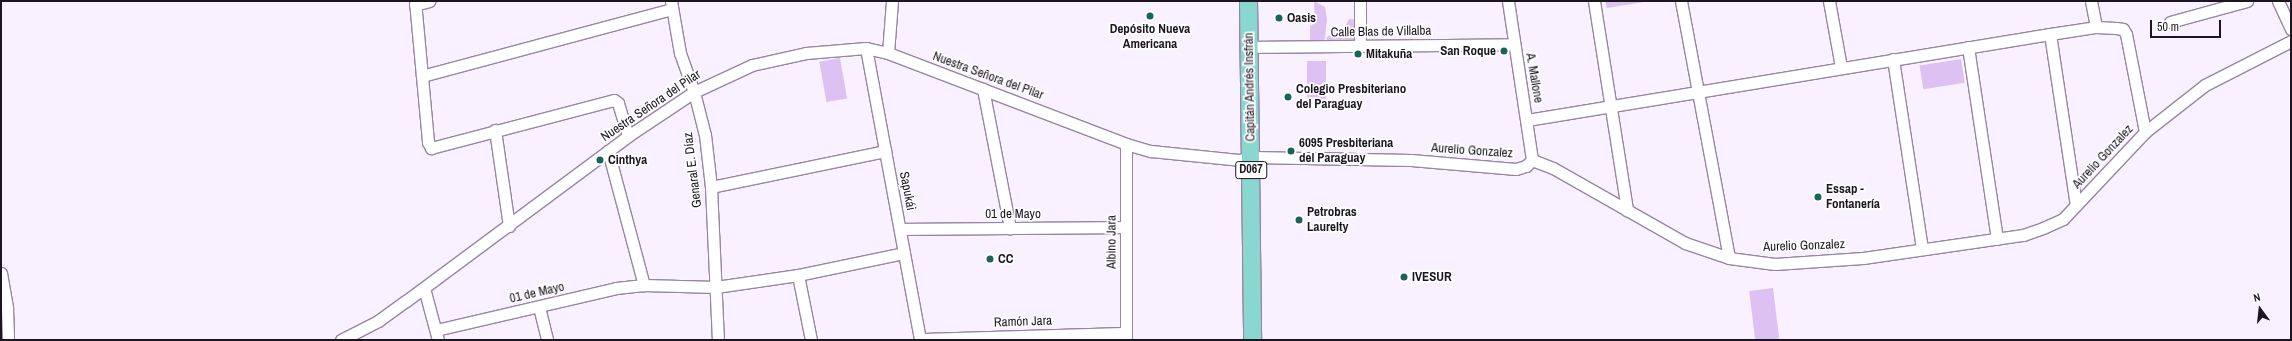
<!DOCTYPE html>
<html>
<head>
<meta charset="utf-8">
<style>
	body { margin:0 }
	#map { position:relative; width:2292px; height:341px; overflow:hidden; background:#f9f1ff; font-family:"Archivo Narrow",sans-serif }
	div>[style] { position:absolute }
	.green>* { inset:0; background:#dec1f3; transform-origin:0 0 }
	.roads { filter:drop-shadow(1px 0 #9785a4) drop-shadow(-1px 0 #9785a4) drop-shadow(0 1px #9785a4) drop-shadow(0 -1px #9785a4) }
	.minor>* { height:11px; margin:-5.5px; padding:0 5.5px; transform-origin:5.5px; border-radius:5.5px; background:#fff }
	.primary>* { height:17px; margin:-8.5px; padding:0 8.5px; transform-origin:8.5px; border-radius:8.5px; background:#89d7d0 }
	.dots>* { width:11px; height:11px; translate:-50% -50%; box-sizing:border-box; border:2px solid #fff; border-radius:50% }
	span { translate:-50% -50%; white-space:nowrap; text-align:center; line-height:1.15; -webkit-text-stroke:3.5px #fff; paint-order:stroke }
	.shield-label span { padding:1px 3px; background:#fff; border:1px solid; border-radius:3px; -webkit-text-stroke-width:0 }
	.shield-label { font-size:12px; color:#1d1622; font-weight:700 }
	.poi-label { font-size:13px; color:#1d1622; font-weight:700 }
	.left { translate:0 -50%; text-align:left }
	.right { translate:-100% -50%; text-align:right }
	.street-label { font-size:13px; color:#1d1622 }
	.frame { position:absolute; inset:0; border:2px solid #1d1622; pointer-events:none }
	.north { position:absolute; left:2240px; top:289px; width:40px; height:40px; -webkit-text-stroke:3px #fff; paint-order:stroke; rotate:345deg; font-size:11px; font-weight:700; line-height:16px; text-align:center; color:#1d1622 }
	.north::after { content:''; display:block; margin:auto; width:14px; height:18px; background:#1d1622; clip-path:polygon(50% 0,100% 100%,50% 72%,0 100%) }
	.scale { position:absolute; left:2150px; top:20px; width:71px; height:18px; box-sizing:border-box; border:2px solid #1d1622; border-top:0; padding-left:5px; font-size:12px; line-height:14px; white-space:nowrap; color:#1d1622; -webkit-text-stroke:3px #fff; paint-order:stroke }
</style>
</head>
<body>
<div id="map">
	<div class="green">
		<div style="clip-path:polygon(1314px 1px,1325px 7px,1327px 19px,1325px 39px,1317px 44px,1310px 40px,1310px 26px,1315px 23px)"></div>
		<div style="clip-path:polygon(1605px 1px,1650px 1px,1607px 8px)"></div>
		<div style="clip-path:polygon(1349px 19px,1358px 20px,1355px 41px,1340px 45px,1326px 41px,1327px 37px,1332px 34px,1332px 29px,1344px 28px)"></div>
		<div style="left:840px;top:58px;width:41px;height:21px;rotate:80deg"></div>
		<div style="left:1961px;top:59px;width:24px;height:42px;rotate:81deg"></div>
		<div style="left:1307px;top:61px;width:19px;height:38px"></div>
		<div style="left:1773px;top:288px;width:51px;height:24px;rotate:83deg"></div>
	</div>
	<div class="roads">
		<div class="minor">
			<div style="left:415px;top:1px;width:142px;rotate:84.7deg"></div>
			<div style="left:428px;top:142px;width:7px;rotate:63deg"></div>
			<div style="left:431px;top:148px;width:189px;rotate:-14.7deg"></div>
			<div style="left:614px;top:100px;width:5px;rotate:37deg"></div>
			<div style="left:618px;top:103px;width:34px;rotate:73deg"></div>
			<div style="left:671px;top:1px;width:53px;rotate:80.2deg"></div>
			<div style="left:680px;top:53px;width:41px;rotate:70.3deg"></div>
			<div style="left:694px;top:92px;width:44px;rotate:75.7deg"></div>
			<div style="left:705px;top:135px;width:52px;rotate:83.4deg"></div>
			<div style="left:711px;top:187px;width:153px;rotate:87.4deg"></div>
			<div style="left:1508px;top:1px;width:161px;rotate:81.4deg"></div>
			<div style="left:1594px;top:1px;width:212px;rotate:81deg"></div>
			<div style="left:1681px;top:1px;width:261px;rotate:79.4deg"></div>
			<div style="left:1829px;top:1px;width:67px;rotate:79.7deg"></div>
			<div style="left:2091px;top:1px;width:26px;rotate:79deg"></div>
			<div style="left:2278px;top:1px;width:31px;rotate:65deg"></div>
			<div style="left:415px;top:5px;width:15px;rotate:-16deg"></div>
			<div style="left:2170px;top:22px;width:80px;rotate:-15.3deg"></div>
			<div style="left:2050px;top:34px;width:173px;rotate:81.4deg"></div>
			<div style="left:1360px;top:46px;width:45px;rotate:-90deg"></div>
			<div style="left:1249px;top:47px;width:265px;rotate:-0.6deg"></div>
			<div style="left:1968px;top:47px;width:194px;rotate:81.4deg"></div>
			<div style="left:866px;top:48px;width:297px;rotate:79.5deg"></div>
			<div style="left:888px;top:53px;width:52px;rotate:-85.6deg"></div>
			<div style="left:1893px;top:59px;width:192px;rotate:81.3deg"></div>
			<div style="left:422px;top:76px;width:259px;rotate:-15deg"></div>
			<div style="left:983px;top:89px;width:142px;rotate:79deg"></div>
			<div style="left:1527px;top:120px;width:530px;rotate:-9.34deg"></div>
			<div style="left:2050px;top:34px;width:47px;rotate:-8.7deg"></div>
			<div style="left:2096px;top:27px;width:20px;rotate:3deg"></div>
			<div style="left:2116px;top:28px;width:7px;rotate:8deg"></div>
			<div style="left:2123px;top:29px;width:6px;rotate:59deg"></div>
			<div style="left:2126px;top:34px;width:100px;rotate:79deg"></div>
			<div style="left:495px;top:130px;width:97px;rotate:81.7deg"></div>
			<div style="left:1126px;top:144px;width:195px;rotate:90deg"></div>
			<div style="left:608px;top:151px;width:139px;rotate:75deg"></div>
			<div style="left:711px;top:187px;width:178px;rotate:-11.7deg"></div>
			<div style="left:900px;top:229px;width:226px;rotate:-0.5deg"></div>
			<div style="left:1px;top:273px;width:36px;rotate:80deg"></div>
			<div style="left:7px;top:308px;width:32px;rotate:88deg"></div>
			<div style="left:798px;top:275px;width:66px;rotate:78.7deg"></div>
			<div style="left:424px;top:288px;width:54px;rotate:74.9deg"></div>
			<div style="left:539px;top:307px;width:34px;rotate:76deg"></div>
			<div style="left:436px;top:330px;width:185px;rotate:-13.1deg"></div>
			<div style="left:616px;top:288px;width:28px;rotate:-6deg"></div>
			<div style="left:644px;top:285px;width:72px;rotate:1.6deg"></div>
			<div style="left:716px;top:287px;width:83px;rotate:-8.3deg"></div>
			<div style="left:798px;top:275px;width:108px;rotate:-11.7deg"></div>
			<div style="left:920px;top:339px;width:206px;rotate:-1.7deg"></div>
			<div style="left:341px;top:340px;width:42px;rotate:-27.2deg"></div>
			<div style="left:378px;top:321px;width:34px;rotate:-36deg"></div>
			<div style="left:406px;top:301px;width:277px;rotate:-36.6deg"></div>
			<div style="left:628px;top:136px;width:79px;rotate:-33.7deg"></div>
			<div style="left:694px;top:92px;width:64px;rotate:-25deg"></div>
			<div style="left:752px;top:65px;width:55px;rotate:-12.5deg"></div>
			<div style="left:806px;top:53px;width:60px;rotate:-4.8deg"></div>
			<div style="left:866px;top:48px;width:23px;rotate:13deg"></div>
			<div style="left:888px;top:53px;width:255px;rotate:20.9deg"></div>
			<div style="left:1126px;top:144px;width:26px;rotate:16deg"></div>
			<div style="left:1151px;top:151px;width:88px;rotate:5.8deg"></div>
			<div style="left:1239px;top:160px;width:12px;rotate:-14deg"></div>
			<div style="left:1251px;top:157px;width:160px;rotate:1.1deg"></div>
			<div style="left:1411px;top:160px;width:105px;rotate:4.9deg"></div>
			<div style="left:1516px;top:169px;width:10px;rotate:-17deg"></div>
			<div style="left:1526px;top:166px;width:8px;rotate:-45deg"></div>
			<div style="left:1532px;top:160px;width:22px;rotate:21deg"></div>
			<div style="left:1553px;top:168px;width:152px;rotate:29.6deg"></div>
			<div style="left:1685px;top:243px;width:46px;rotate:18.8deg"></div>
			<div style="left:1729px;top:258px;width:46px;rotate:7.4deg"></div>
			<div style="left:1775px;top:264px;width:88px;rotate:-3.9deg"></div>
			<div style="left:1863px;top:258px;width:162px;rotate:-8.2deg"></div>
			<div style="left:2023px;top:235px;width:21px;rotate:-19deg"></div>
			<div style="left:2043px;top:228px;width:22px;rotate:-24deg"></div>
			<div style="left:2063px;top:219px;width:120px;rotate:-46.7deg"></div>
			<div style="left:2145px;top:132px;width:76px;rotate:-38.1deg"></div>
			<div style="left:2205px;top:85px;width:97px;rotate:-27.1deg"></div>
		</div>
		<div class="primary">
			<div style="left:1248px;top:1px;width:339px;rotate:89.3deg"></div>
		</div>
	</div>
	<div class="dots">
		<div style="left:1150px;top:16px;background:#18645c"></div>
		<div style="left:1279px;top:18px;background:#18645c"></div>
		<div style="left:1504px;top:51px;background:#18645c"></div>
		<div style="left:1358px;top:54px;background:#18645c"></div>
		<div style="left:1288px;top:97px;background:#18645c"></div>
		<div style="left:1291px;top:151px;background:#18645c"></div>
		<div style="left:600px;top:160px;background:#18645c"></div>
		<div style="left:1818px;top:197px;background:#18645c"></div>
		<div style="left:1299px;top:220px;background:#18645c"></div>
		<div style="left:990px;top:259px;background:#18645c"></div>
		<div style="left:1404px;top:277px;background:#18645c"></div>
	</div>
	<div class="shield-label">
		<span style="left:1251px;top:170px">D067</span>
	</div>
	<div class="poi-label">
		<span class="left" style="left:1287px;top:18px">Oasis</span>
		<span style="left:1150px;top:37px">Depósito Nueva<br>Americana</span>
		<span class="right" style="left:1496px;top:51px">San Roque</span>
		<span class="left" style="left:1366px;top:54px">Mitakuña</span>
		<span class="left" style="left:1296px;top:97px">Colegio Presbiteriano<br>del Paraguay</span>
		<span class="left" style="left:1299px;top:151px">6095 Presbiteriana<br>del Paraguay</span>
		<span class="left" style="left:608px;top:160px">Cinthya</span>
		<span class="left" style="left:1826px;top:197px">Essap -<br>Fontanería</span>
		<span class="left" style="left:1307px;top:220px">Petrobras<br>Laurelty</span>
		<span class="left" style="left:998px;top:259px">CC</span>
		<span class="left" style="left:1412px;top:277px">IVESUR</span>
	</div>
	<div class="street-label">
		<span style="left:1381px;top:32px;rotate:-1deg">Calle Blas de Villalba</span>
		<span style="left:988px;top:76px;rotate:20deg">Nuestra Señora del Pilar</span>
		<span style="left:1534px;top:78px;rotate:80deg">A. Mallone</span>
		<span style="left:1250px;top:87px;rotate:-91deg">Capitán Andrés Insfrán</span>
		<span style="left:651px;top:106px;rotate:-34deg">Nuestra Señora del Pilar</span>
		<span style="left:1472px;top:151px;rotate:4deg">Aurelio Gonzalez</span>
		<span style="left:2103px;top:157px;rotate:-47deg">Aurelio Gonzalez</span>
		<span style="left:693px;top:170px;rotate:-97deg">Genaral E. Díaz</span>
		<span style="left:907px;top:191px;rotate:79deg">Sapukái</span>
		<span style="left:1013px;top:214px">01 de Mayo</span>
		<span style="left:1112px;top:242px;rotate:-90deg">Albino Jara</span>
		<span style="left:1804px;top:246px;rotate:-2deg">Aurelio Gonzalez</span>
		<span style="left:537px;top:293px;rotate:-13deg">01 de Mayo</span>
		<span style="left:1023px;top:322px;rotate:-2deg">Ramón Jara</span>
	</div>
	<div class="frame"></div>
	<div class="north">N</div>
	<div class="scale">50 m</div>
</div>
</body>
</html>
